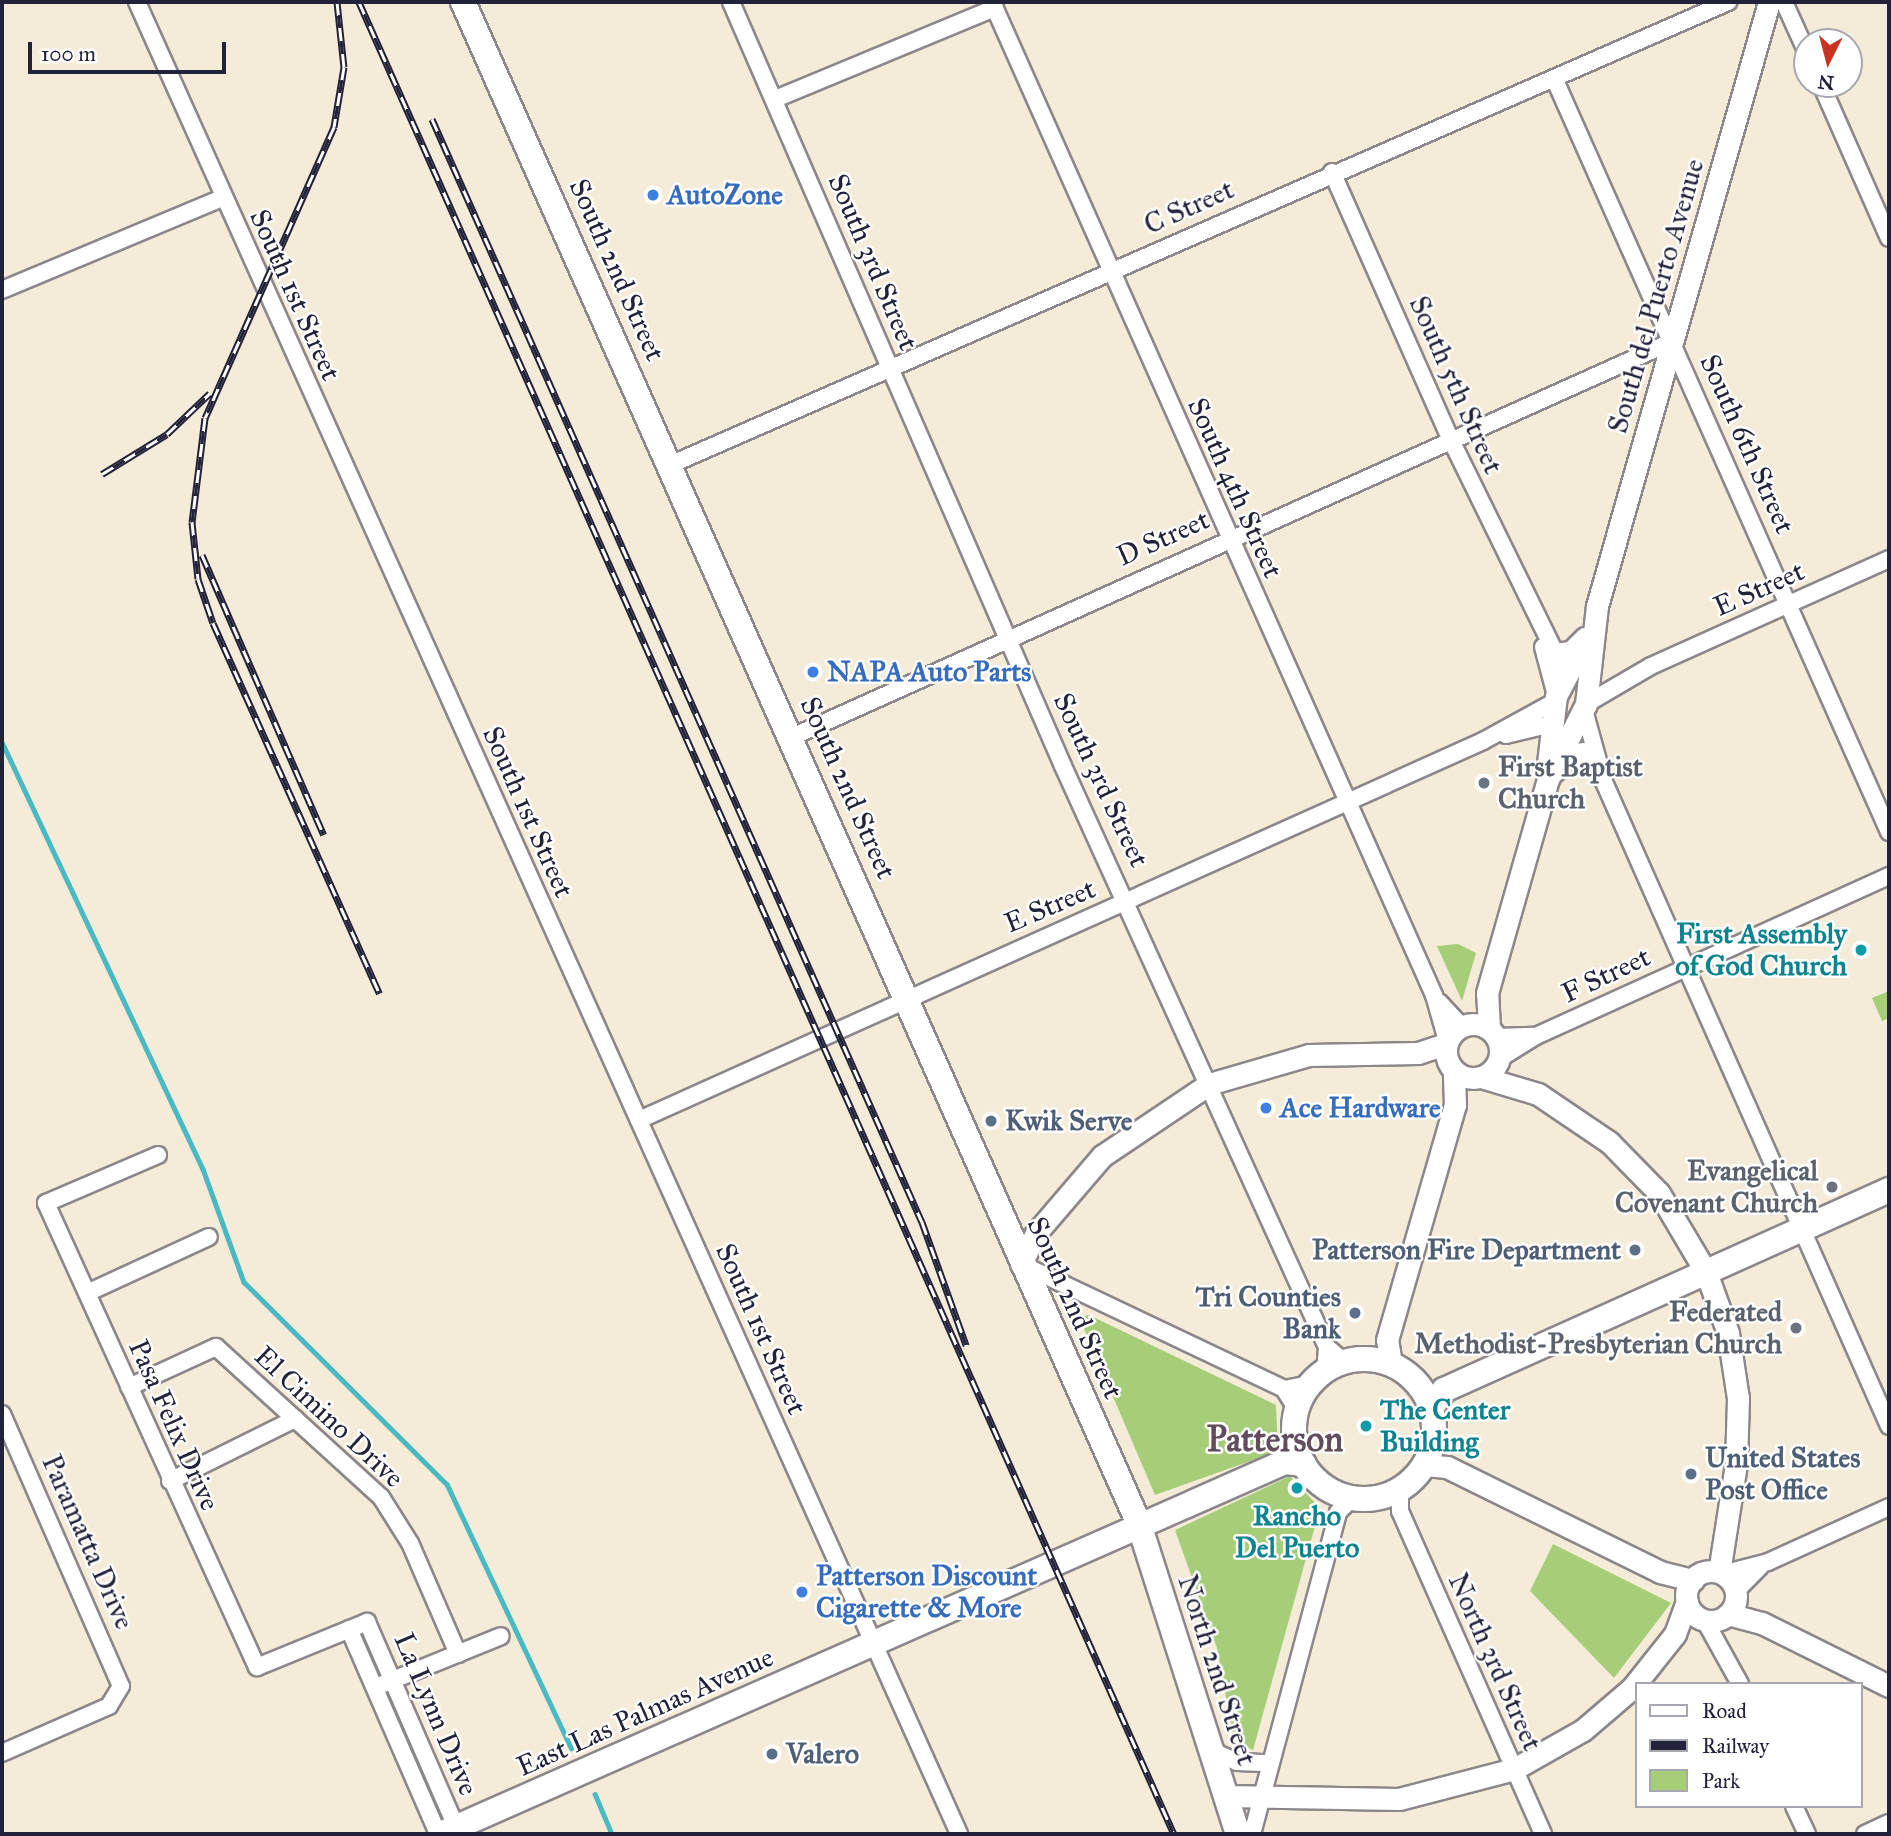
<!DOCTYPE html>
<html>
<head>
<meta charset="utf-8">
<style>
	body { margin:0 }
	#map { position:relative; width:1891px; height:1836px; overflow:hidden; background:#f4ecd8; font-family:"IM FELL Great Primer",serif }
	div>[style] { position:absolute }
	.green>* { inset:0; background:#a6ce79 }
	.stream>* { height:4.5px; margin:-2.25px; padding:0 2.25px; transform-origin:2.25px; border-radius:2.25px; background:#4ab9c2 }
	.roads { filter:drop-shadow(2px 0 #8b878a) drop-shadow(-2px 0 #8b878a) drop-shadow(0 2px #8b878a) drop-shadow(0 -2px #8b878a) }
	.street>* { height:16px; margin:-8px; padding:0 8px; transform-origin:8px; border-radius:8px; background:#fff }
	.secondary>* { height:21px; margin:-10.5px; padding:0 10.5px; transform-origin:10.5px; border-radius:10.5px; background:#fff }
	.secondary>.ring { margin:-10.5px; padding:0; box-sizing:content-box; background:none; border:21px solid #fff; border-radius:50% }
	.primary>* { height:24px; margin:-12px; padding:0 12px; transform-origin:12px; border-radius:12px; background:#fff }
	.primary>.ring { margin:-12px; padding:0; box-sizing:content-box; background:none; border:24px solid #fff; border-radius:50% }
	.rail>* { height:7px; margin-top:-3.5px; transform-origin:0; background:repeating-linear-gradient(90deg,#fff 0 13px,#22223b 0 26px); box-sizing:border-box; border-block:2px solid #22223b }
	.dots>* { width:19px; height:19px; translate:-50% -50%; box-sizing:border-box; border:4px solid #fff; border-radius:50% }
	span { translate:-50% -50%; white-space:nowrap; text-align:center; line-height:1.15; -webkit-text-stroke:5px #fff; paint-order:stroke }
	.shop-label { font-size:28px; color:#366cbe; font-weight:700 }
	.left { translate:0 -50%; text-align:left }
	.street-label { font-size:28px; color:#22223b }
	.worship-label { font-size:28px; color:#5b616d; font-weight:700 }
	.right { translate:-100% -50%; text-align:right }
	.culture-label { font-size:28px; color:#0d838f; font-weight:700 }
	.service-label { font-size:28px; color:#4e5e75; font-weight:700 }
	.district-label { font-size:35px; color:#624d5d; font-weight:700 }
	.frame { position:absolute; inset:0; border:4px solid #22223b; pointer-events:none }
	.legend { position:absolute; left:1635px; top:1682px; width:228px; height:126px; box-sizing:border-box; background:#fff; border:2px solid #a7a7b1; margin:0; padding:9px 12px; list-style:none; font-size:21px; color:#22223b }
	.legend li { display:flex; align-items:center; gap:14px; height:35px }
	.legend b { width:35px; border:2px solid #a7a7b1 }
	.north { position:absolute; left:1793px; top:28px; width:70px; height:70px; box-sizing:border-box; background:#fff; border:2px solid #a7a7b1; border-radius:50%; rotate:186deg; font-size:19px; font-weight:700; line-height:28px; text-align:center; color:#22223b }
	.north::after { content:''; display:block; margin:auto; width:24px; height:32px; background:#c8321e; clip-path:polygon(50% 0,100% 100%,50% 72%,0 100%) }
	.scale { position:absolute; left:28px; top:42px; width:198px; height:32px; box-sizing:border-box; border:4px solid #22223b; border-top:0; padding-left:9px; font-size:21px; line-height:24px; white-space:nowrap; color:#22223b; -webkit-text-stroke:5px #fff; paint-order:stroke }
</style>
</head>
<body>
<div id="map">
	<div class="green">
		<div style="clip-path:polygon(1458px 944px,1476px 953px,1462px 1001px,1437px 946px)"></div>
		<div style="clip-path:polygon(1889px 991px,1889px 1018px,1882px 1021px,1872px 998px)"></div>
		<div style="clip-path:polygon(1089px 1315px,1276px 1405px,1278px 1451px,1155px 1495px,1079px 1317px)"></div>
		<div style="clip-path:polygon(1290px 1476px,1320px 1508px,1253px 1750px,1234px 1741px,1217px 1648px,1175px 1530px)"></div>
		<div style="clip-path:polygon(1553px 1544px,1671px 1603px,1614px 1678px,1530px 1591px)"></div>
	</div>
	<div class="stream">
		<div style="left:2px;top:742px;width:472px;rotate:64.8deg"></div>
		<div style="left:203px;top:1169px;width:120px;rotate:70.1deg"></div>
		<div style="left:244px;top:1282px;width:286px;rotate:44.9deg"></div>
		<div style="left:447px;top:1484px;width:292px;rotate:64.8deg"></div>
		<div style="left:595px;top:1794px;width:43px;rotate:67deg"></div>
	</div>
	<div class="roads">
		<div class="street">
			<div style="left:137px;top:2px;width:2008px;rotate:65.83deg"></div>
			<div style="left:731px;top:2px;width:833px;rotate:66.51deg"></div>
			<div style="left:1063px;top:766px;width:638px;rotate:65.56deg"></div>
			<div style="left:1327px;top:1347px;width:23px;rotate:41deg"></div>
			<div style="left:992px;top:2px;width:1087px;rotate:66.01deg"></div>
			<div style="left:1434px;top:995px;width:48px;rotate:74.2deg"></div>
			<div style="left:1784px;top:2px;width:56px;rotate:65.7deg"></div>
			<div style="left:1554px;top:78px;width:825px;rotate:66.04deg"></div>
			<div style="left:1821px;top:84px;width:168px;rotate:66.2deg"></div>
			<div style="left:775px;top:99px;width:238px;rotate:-22.5deg"></div>
			<div style="left:1332px;top:172px;width:291px;rotate:66.1deg"></div>
			<div style="left:1450px;top:438px;width:266px;rotate:63.9deg"></div>
			<div style="left:2px;top:290px;width:238px;rotate:-22.7deg"></div>
			<div style="left:672px;top:464px;width:1153px;rotate:-23.63deg"></div>
			<div style="left:1543px;top:647px;width:51px;rotate:75.1deg"></div>
			<div style="left:1586px;top:704px;width:75px;rotate:-30.3deg"></div>
			<div style="left:1651px;top:666px;width:261px;rotate:-24.2deg"></div>
			<div style="left:1584px;top:710px;width:75px;rotate:74.5deg"></div>
			<div style="left:1604px;top:782px;width:704px;rotate:66.13deg"></div>
			<div style="left:1506px;top:735px;width:46px;rotate:-13.7deg"></div>
			<div style="left:792px;top:737px;width:966px;rotate:-24.2deg"></div>
			<div style="left:1439px;top:1002px;width:33px;rotate:47deg"></div>
			<div style="left:1497px;top:1037px;width:36px;rotate:-2deg"></div>
			<div style="left:1499px;top:1059px;width:44px;rotate:-31.9deg"></div>
			<div style="left:1536px;top:1036px;width:388px;rotate:-24.4deg"></div>
			<div style="left:639px;top:1120px;width:925px;rotate:-24.18deg"></div>
			<div style="left:1483px;top:741px;width:81px;rotate:-28.8deg"></div>
			<div style="left:158px;top:1155px;width:122px;rotate:156.8deg"></div>
			<div style="left:46px;top:1203px;width:510px;rotate:65.55deg"></div>
			<div style="left:257px;top:1667px;width:119px;rotate:-22.2deg"></div>
			<div style="left:367px;top:1622px;width:223px;rotate:66.5deg"></div>
			<div style="left:1021px;top:1264px;width:291px;rotate:25.4deg"></div>
			<div style="left:1284px;top:1389px;width:25px;rotate:58deg"></div>
			<div style="left:87px;top:1293px;width:134px;rotate:-24.7deg"></div>
			<div style="left:1325px;top:1371px;width:24px;rotate:-85deg"></div>
			<div style="left:129px;top:1387px;width:96px;rotate:-24.7deg"></div>
			<div style="left:216px;top:1347px;width:223px;rotate:42.3deg"></div>
			<div style="left:381px;top:1497px;width:54px;rotate:57.8deg"></div>
			<div style="left:410px;top:1543px;width:121px;rotate:66.6deg"></div>
			<div style="left:1284px;top:1389px;width:26px;rotate:-11deg"></div>
			<div style="left:2px;top:1414px;width:297px;rotate:66.4deg"></div>
			<div style="left:121px;top:1686px;width:23px;rotate:121deg"></div>
			<div style="left:109px;top:1706px;width:117px;rotate:156.3deg"></div>
			<div style="left:170px;top:1481px;width:140px;rotate:-26.4deg"></div>
			<div style="left:1400px;top:1488px;width:23px;rotate:90deg"></div>
			<div style="left:1400px;top:1511px;width:353px;rotate:66.1deg"></div>
			<div style="left:1722px;top:1574px;width:48px;rotate:-14.6deg"></div>
			<div style="left:1768px;top:1562px;width:133px;rotate:-24.4deg"></div>
			<div style="left:1736px;top:1591px;width:34px;rotate:-45deg"></div>
			<div style="left:1704px;top:1619px;width:74px;rotate:61deg"></div>
			<div style="left:349px;top:1629px;width:223px;rotate:66.5deg"></div>
			<div style="left:383px;top:1684px;width:127px;rotate:-22.1deg"></div>
			<div style="left:1213px;top:1751px;width:26px;rotate:25deg"></div>
			<div style="left:1237px;top:1762px;width:33px;rotate:2deg"></div>
			<div style="left:1794px;top:1806px;width:31px;rotate:65deg"></div>
			<div style="left:1252px;top:1834px;width:333px;rotate:-75deg"></div>
			<div style="left:1338px;top:1512px;width:22px;rotate:-43deg"></div>
			<div style="left:1865px;top:1834px;width:26px;rotate:-25deg"></div>
		</div>
		<div class="secondary">
			<div style="left:1554px;top:654px;width:17px;rotate:-7deg"></div>
			<div style="left:1571px;top:652px;width:20px;rotate:-45deg"></div>
			<div style="left:1548px;top:763px;width:67px;rotate:-83.2deg"></div>
			<div style="left:1556px;top:696px;width:64px;rotate:-62.2deg"></div>
			<div style="left:1554px;top:771px;width:20px;rotate:-49deg"></div>
			<div style="left:1567px;top:756px;width:16px;rotate:-11deg"></div>
			<div class="ring" style="left:1446px;top:1024px;width:33px;height:33px"></div>
			<div style="left:1489px;top:1028px;width:35px;rotate:-93deg"></div>
			<div style="left:1487px;top:993px;width:223px;rotate:-74.1deg"></div>
			<div style="left:1548px;top:779px;width:84px;rotate:-63.1deg"></div>
			<div style="left:1586px;top:704px;width:99px;rotate:-83.6deg"></div>
			<div style="left:1597px;top:606px;width:628px;rotate:-74.1deg"></div>
			<div style="left:1481px;top:1077px;width:59px;rotate:16.6deg"></div>
			<div style="left:1538px;top:1094px;width:86px;rotate:34.1deg"></div>
			<div style="left:1609px;top:1142px;width:71px;rotate:45.6deg"></div>
			<div style="left:1659px;top:1193px;width:92px;rotate:59.3deg"></div>
			<div style="left:1706px;top:1272px;width:65px;rotate:70.2deg"></div>
			<div style="left:1728px;top:1333px;width:66px;rotate:81.3deg"></div>
			<div style="left:1738px;top:1398px;width:66px;rotate:91.7deg"></div>
			<div style="left:1736px;top:1464px;width:109px;rotate:98.9deg"></div>
			<div style="left:1021px;top:1264px;width:34px;rotate:-64deg"></div>
			<div style="left:1036px;top:1233px;width:101px;rotate:-49.4deg"></div>
			<div style="left:1102px;top:1156px;width:129px;rotate:-33.9deg"></div>
			<div style="left:1209px;top:1084px;width:104px;rotate:-16.2deg"></div>
			<div style="left:1309px;top:1055px;width:109px;rotate:-1.1deg"></div>
			<div style="left:1418px;top:1053px;width:29px;rotate:-18deg"></div>
			<div style="left:1391px;top:1364px;width:24px;rotate:-99deg"></div>
			<div style="left:1387px;top:1340px;width:245px;rotate:-73.9deg"></div>
			<div style="left:1455px;top:1105px;width:34px;rotate:-92deg"></div>
			<div style="left:1424px;top:1465px;width:23px;rotate:5deg"></div>
			<div style="left:1447px;top:1467px;width:237px;rotate:26.2deg"></div>
			<div style="left:1660px;top:1572px;width:34px;rotate:14deg"></div>
			<div class="ring" style="left:1686px;top:1571px;width:29px;height:29px"></div>
			<div style="left:1728px;top:1614px;width:35px;rotate:15deg"></div>
			<div style="left:1762px;top:1623px;width:142px;rotate:26.4deg"></div>
			<div style="left:1226px;top:1796px;width:173px;rotate:1deg"></div>
			<div style="left:1399px;top:1799px;width:119px;rotate:-14.6deg"></div>
			<div style="left:1514px;top:1769px;width:79px;rotate:-29.5deg"></div>
			<div style="left:1583px;top:1730px;width:65px;rotate:-40.6deg"></div>
			<div style="left:1632px;top:1688px;width:69px;rotate:-51.5deg"></div>
			<div style="left:1675px;top:1634px;width:35px;rotate:-70deg"></div>
		</div>
		<div class="primary">
			<div style="left:463px;top:2px;width:1665px;rotate:66.05deg"></div>
			<div style="left:1139px;top:1524px;width:325px;rotate:72.3deg"></div>
			<div class="ring" style="left:1294px;top:1359px;width:116px;height:116px"></div>
			<div style="left:1431px;top:1408px;width:22px;rotate:-54deg"></div>
			<div style="left:1444px;top:1390px;width:488px;rotate:-24.2deg"></div>
			<div style="left:441px;top:1834px;width:922px;rotate:-23.79deg"></div>
			<div style="left:1285px;top:1462px;width:19px;rotate:6deg"></div>
		</div>
	</div>
	<div class="rail">
		<div style="left:337px;top:2px;width:65px;rotate:83.9deg"></div>
		<div style="left:344px;top:67px;width:61px;rotate:99.5deg"></div>
		<div style="left:334px;top:127px;width:318px;rotate:113.9deg"></div>
		<div style="left:205px;top:418px;width:105px;rotate:97.1deg"></div>
		<div style="left:192px;top:522px;width:57px;rotate:84deg"></div>
		<div style="left:198px;top:579px;width:46px;rotate:71.2deg"></div>
		<div style="left:213px;top:623px;width:406px;rotate:65.8deg"></div>
		<div style="left:359px;top:2px;width:2005px;rotate:66.02deg"></div>
		<div style="left:432px;top:119px;width:1207px;rotate:66.05deg"></div>
		<div style="left:922px;top:1222px;width:131px;rotate:70.3deg"></div>
		<div style="left:102px;top:474px;width:76px;rotate:-31.6deg"></div>
		<div style="left:167px;top:434px;width:59px;rotate:-43.6deg"></div>
		<div style="left:202px;top:555px;width:305px;rotate:66.5deg"></div>
	</div>
	<div class="dots">
		<div style="left:653px;top:195px;background:#3f7fe0"></div>
		<div style="left:813px;top:672px;background:#3f7fe0"></div>
		<div style="left:1484px;top:783px;background:#6b7280"></div>
		<div style="left:1861px;top:950px;background:#0f9aa8"></div>
		<div style="left:1266px;top:1108px;background:#3f7fe0"></div>
		<div style="left:991px;top:1121px;background:#5c6f8a"></div>
		<div style="left:1832px;top:1187px;background:#6b7280"></div>
		<div style="left:1635px;top:1250px;background:#5c6f8a"></div>
		<div style="left:1355px;top:1313px;background:#5c6f8a"></div>
		<div style="left:1796px;top:1328px;background:#6b7280"></div>
		<div style="left:1366px;top:1426px;background:#0f9aa8"></div>
		<div style="left:1691px;top:1474px;background:#5c6f8a"></div>
		<div style="left:1297px;top:1488px;background:#0f9aa8"></div>
		<div style="left:802px;top:1592px;background:#3f7fe0"></div>
		<div style="left:772px;top:1754px;background:#5c6f8a"></div>
	</div>
	<div class="shop-label">
		<span class="left" style="left:667px;top:195px">AutoZone</span>
		<span class="left" style="left:827px;top:672px">NAPA Auto Parts</span>
		<span class="left" style="left:1280px;top:1108px">Ace Hardware</span>
		<span class="left" style="left:816px;top:1592px">Patterson Discount<br>Cigarette &amp; More</span>
	</div>
	<div class="street-label">
		<span style="left:1189px;top:207px;rotate:-24deg">C Street</span>
		<span style="left:873px;top:262px;rotate:67deg">South 3rd Street</span>
		<span style="left:617px;top:270px;rotate:66deg">South 2nd Street</span>
		<span style="left:295px;top:295px;rotate:66deg">South 1st Street</span>
		<span style="left:1656px;top:296px;rotate:-74deg">South del Puerto Avenue</span>
		<span style="left:1456px;top:385px;rotate:66deg">South 5th Street</span>
		<span style="left:1747px;top:444px;rotate:66deg">South 6th Street</span>
		<span style="left:1235px;top:488px;rotate:66deg">South 4th Street</span>
		<span style="left:1163px;top:538px;rotate:-24deg">D Street</span>
		<span style="left:1759px;top:589px;rotate:-24deg">E Street</span>
		<span style="left:1101px;top:780px;rotate:65deg">South 3rd Street</span>
		<span style="left:848px;top:788px;rotate:66deg">South 2nd Street</span>
		<span style="left:528px;top:812px;rotate:66deg">South 1st Street</span>
		<span style="left:1050px;top:906px;rotate:-23deg">E Street</span>
		<span style="left:1606px;top:975px;rotate:-25deg">F Street</span>
		<span style="left:1075px;top:1308px;rotate:66deg">South 2nd Street</span>
		<span style="left:761px;top:1329px;rotate:66deg">South 1st Street</span>
		<span style="left:329px;top:1417px;rotate:43deg">El Cimino Drive</span>
		<span style="left:174px;top:1425px;rotate:66deg">Pasa Felix Drive</span>
		<span style="left:88px;top:1542px;rotate:66deg">Paramatta Drive</span>
		<span style="left:1495px;top:1662px;rotate:66deg">North 3rd Street</span>
		<span style="left:1217px;top:1670px;rotate:72deg">North 2nd Street</span>
		<span style="left:645px;top:1712px;rotate:-24deg">East Las Palmas Avenue</span>
		<span style="left:436px;top:1714px;rotate:67deg">La Lynn Drive</span>
	</div>
	<div class="worship-label">
		<span class="left" style="left:1498px;top:783px">First Baptist<br>Church</span>
		<span class="right" style="left:1818px;top:1187px">Evangelical<br>Covenant Church</span>
		<span class="right" style="left:1782px;top:1328px">Federated<br>Methodist-Presbyterian Church</span>
	</div>
	<div class="culture-label">
		<span class="right" style="left:1847px;top:950px">First Assembly<br>of God Church</span>
		<span class="left" style="left:1380px;top:1426px">The Center<br>Building</span>
		<span style="left:1297px;top:1532px">Rancho<br>Del Puerto</span>
	</div>
	<div class="service-label">
		<span class="left" style="left:1005px;top:1121px">Kwik Serve</span>
		<span class="right" style="left:1621px;top:1250px">Patterson Fire Department</span>
		<span class="right" style="left:1341px;top:1313px">Tri Counties<br>Bank</span>
		<span class="left" style="left:1705px;top:1474px">United States<br>Post Office</span>
		<span class="left" style="left:786px;top:1754px">Valero</span>
	</div>
	<div class="district-label">
		<span style="left:1275px;top:1440px">Patterson</span>
	</div>
	<div class="frame"></div>
	<ul class="legend">
	<li><b style="height:9px;background:#fff"></b>Road</li>
	<li><b style="height:9px;background:#22223b"></b>Railway</li>
	<li><b style="height:19px;background:#a6ce79"></b>Park</li>
	</ul>
	<div class="north">N</div>
	<div class="scale">100 m</div>
</div>
</body>
</html>
